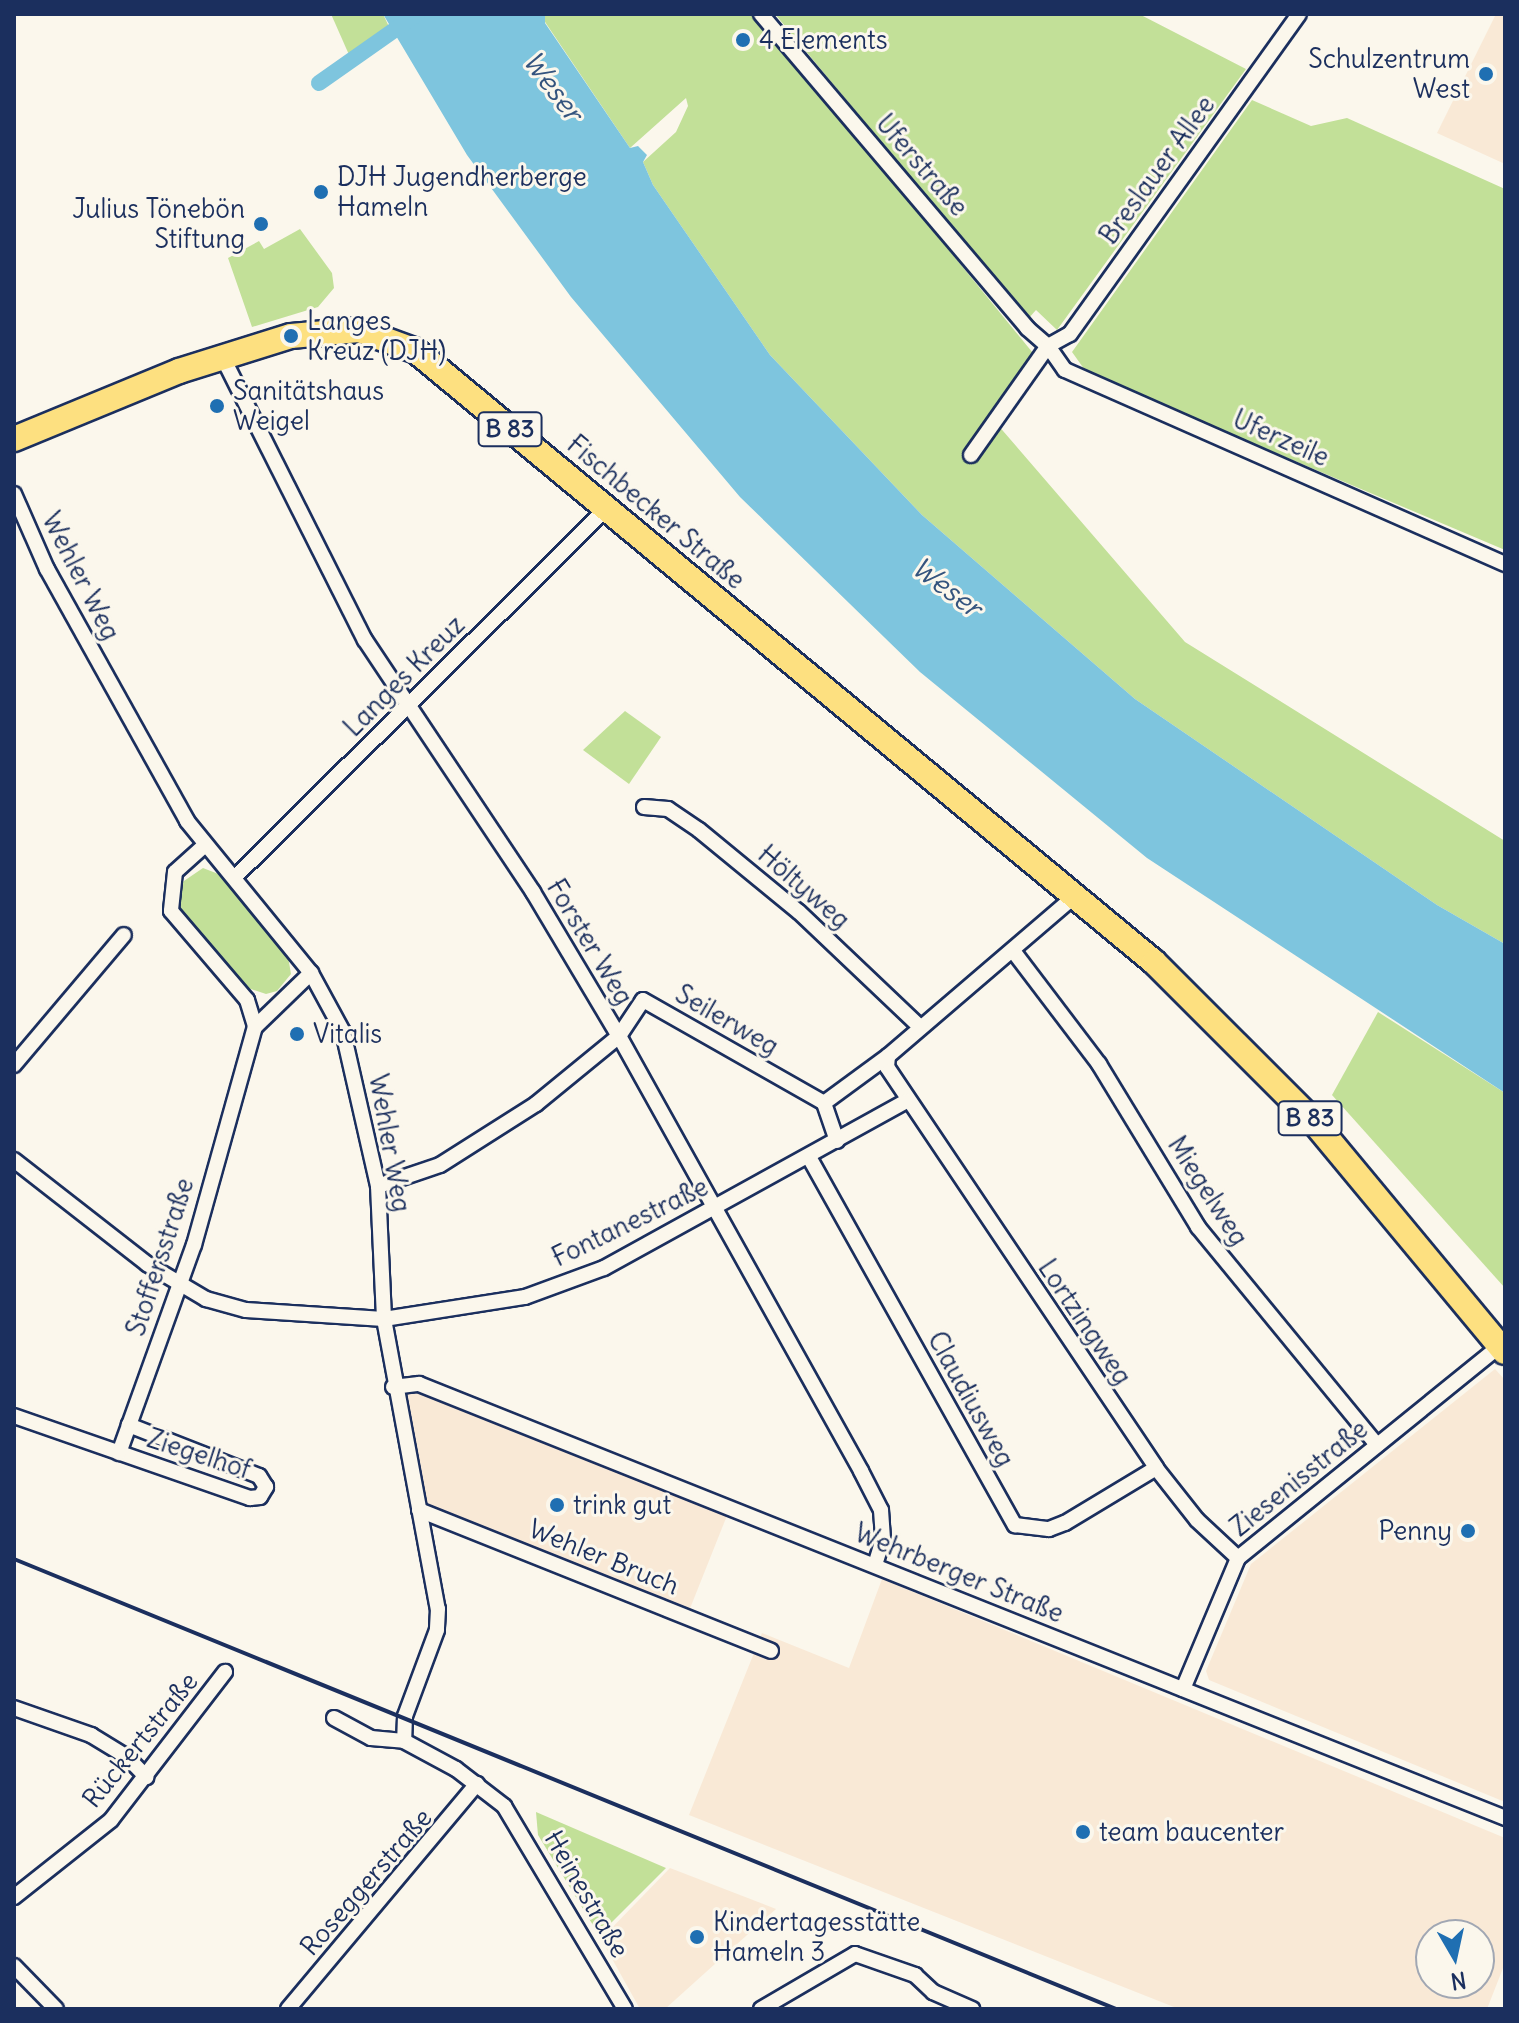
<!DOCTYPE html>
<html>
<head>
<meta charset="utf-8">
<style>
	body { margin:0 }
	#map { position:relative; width:1519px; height:2023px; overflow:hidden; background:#fbf7ec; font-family:Delius,sans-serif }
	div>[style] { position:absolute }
	.built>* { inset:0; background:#f9e9d6 }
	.green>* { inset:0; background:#c2e098 }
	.water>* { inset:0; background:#7ec5de }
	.canal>* { height:16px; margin:-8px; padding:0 8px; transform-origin:8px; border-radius:8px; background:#7ec5de }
	.roads { filter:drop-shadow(2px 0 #1b2f5e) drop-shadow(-2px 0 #1b2f5e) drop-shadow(0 2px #1b2f5e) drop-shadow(0 -2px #1b2f5e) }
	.minor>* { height:14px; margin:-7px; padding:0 7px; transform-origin:7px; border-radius:7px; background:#fbf7ec }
	.primary>* { height:24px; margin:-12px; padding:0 12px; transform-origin:12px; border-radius:12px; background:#fde080 }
	.rail>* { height:4px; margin:-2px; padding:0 2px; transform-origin:2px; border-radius:2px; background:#1b2f5e }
	.dots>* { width:22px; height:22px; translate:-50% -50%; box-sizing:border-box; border:4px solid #fbf7ec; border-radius:50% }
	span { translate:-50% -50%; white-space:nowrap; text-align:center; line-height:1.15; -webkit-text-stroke:6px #fbf7ec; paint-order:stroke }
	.shield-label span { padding:2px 6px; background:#fbf7ec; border:2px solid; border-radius:6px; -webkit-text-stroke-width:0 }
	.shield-label { font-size:24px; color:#1b2f5e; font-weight:700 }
	.poi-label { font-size:26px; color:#1b2f5e }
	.left { translate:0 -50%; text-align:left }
	.right { translate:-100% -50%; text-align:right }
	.street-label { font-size:26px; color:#1b2f5e }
	.water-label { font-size:28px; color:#34547e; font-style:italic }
	.frame { position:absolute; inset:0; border:16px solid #1b2f5e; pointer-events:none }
	.north { position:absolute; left:1415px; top:1919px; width:80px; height:80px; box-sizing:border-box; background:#fbf7ec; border:2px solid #a1a7b3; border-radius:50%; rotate:171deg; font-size:22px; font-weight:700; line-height:32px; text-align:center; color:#1b2f5e }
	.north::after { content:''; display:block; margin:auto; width:28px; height:36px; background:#1f6fb2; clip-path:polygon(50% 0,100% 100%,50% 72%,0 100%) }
</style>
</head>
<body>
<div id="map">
	<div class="built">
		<div style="clip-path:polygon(1496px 14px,1505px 14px,1505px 164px,1437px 133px)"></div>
		<div style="clip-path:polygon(1495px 1369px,1505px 1380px,1505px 1802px,1209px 1680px,1206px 1671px,1251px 1564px)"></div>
		<div style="clip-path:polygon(419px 1384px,730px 1508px,687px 1616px,419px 1510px,393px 1387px)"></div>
		<div style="clip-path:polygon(evenodd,882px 1579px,1505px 1838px,1505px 1963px,1487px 2009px,1179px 2009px,689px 1815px,762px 1633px,849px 1668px,882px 1579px,1431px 1935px,1479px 1935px,1479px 1983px,1431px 1983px,1431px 1935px)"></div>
		<div style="clip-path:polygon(670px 1868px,776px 1909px,665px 2009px,640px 2009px,601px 1939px)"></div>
	</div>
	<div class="green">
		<div style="clip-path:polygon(331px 14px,383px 14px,390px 29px,350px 57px)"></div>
		<div style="clip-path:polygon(545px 14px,756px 14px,1037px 358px,997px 424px,1185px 642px,1505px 841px,1505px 944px,1437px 905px,1135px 699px,922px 515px,770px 355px,653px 185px,643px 162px,676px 132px,688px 106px,686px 98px,630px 148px,541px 16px)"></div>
		<div style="clip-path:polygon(775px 14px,1139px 14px,1246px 69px,1057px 330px,1036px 310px,1028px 319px)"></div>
		<div style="clip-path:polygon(1252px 100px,1311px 126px,1347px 118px,1505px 189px,1505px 550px,1087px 373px,1072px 352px)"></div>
		<div style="clip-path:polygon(300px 229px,332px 273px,334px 288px,318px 307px,252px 327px,228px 258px,259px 241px,264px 249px)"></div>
		<div style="clip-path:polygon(625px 711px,661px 737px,629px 784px,583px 750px)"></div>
		<div style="clip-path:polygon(203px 868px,221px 875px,287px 951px,291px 974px,277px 991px,266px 994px,245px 987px,178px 908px,178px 885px)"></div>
		<div style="clip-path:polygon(1378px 1012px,1505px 1093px,1505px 1288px,1332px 1095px)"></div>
		<div style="clip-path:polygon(536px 1812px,666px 1868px,599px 1935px,538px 1835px)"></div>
	</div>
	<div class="water">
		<div style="clip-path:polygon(383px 14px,545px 14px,545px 23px,630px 148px,638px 146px,647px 155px,643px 162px,653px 185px,770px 355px,922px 515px,1135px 699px,1437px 905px,1505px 944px,1505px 1093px,1147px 858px,920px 672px,740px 497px,571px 297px,467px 155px)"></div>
	</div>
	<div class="canal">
		<div style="left:319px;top:83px;width:120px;rotate:-35.1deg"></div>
	</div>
	<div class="roads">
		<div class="minor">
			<div style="left:761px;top:14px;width:412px;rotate:49.7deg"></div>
			<div style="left:1027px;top:328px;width:28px;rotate:41deg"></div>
			<div style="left:1048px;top:346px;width:29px;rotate:55deg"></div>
			<div style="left:1065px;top:370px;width:481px;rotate:23.8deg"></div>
			<div style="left:1048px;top:346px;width:25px;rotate:-29deg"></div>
			<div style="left:1070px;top:334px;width:393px;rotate:-54.4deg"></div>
			<div style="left:222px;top:356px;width:318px;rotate:63.3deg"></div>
			<div style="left:365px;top:640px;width:303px;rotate:56.3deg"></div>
			<div style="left:533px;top:892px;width:168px;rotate:59.2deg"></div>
			<div style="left:619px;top:1036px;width:498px;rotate:60.9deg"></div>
			<div style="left:861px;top:1471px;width:44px;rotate:62.9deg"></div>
			<div style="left:881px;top:1510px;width:29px;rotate:86deg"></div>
			<div style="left:883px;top:1539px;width:27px;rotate:107deg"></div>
			<div style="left:971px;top:455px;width:133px;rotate:-54.8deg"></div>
			<div style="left:14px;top:494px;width:82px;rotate:66.3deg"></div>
			<div style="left:47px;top:569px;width:288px;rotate:60.9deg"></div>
			<div style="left:187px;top:821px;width:196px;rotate:50.8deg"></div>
			<div style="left:311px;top:973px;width:67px;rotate:61.5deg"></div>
			<div style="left:343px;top:1032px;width:158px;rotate:77.2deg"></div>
			<div style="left:378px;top:1186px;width:133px;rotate:87.4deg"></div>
			<div style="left:384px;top:1319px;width:295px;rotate:79.5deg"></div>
			<div style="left:438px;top:1609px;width:21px;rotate:93deg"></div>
			<div style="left:437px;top:1630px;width:92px;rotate:110.4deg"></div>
			<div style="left:405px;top:1716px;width:25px;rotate:92deg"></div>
			<div style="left:644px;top:807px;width:24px;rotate:5deg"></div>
			<div style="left:668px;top:809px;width:37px;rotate:34deg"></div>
			<div style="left:699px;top:830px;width:129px;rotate:39.4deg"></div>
			<div style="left:799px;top:912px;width:167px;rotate:43.5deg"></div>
			<div style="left:205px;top:845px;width:40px;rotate:138deg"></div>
			<div style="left:175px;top:872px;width:39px;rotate:96deg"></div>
			<div style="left:171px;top:911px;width:117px;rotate:49.5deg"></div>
			<div style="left:247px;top:1000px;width:28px;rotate:73deg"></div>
			<div style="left:255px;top:1027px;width:78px;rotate:-44deg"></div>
			<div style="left:234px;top:878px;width:525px;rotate:-44.77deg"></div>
			<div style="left:1076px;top:895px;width:248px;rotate:139.4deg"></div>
			<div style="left:888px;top:1056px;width:11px;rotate:95deg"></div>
			<div style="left:887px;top:1067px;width:483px;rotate:56.1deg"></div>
			<div style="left:1156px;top:1468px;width:66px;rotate:51.7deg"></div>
			<div style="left:1197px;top:1520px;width:56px;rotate:42.8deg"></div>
			<div style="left:1014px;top:952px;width:141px;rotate:52.8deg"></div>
			<div style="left:1099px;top:1064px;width:191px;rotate:58.7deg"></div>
			<div style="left:1198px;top:1227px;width:282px;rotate:50.6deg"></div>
			<div style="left:14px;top:1065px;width:170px;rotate:-49.8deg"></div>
			<div style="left:837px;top:1141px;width:40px;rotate:-108.9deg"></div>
			<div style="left:824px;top:1103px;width:79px;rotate:-36.3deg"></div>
			<div style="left:809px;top:1157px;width:422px;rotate:60.8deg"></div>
			<div style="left:1015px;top:1525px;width:34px;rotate:7deg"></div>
			<div style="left:1049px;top:1529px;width:17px;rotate:-21deg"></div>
			<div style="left:1065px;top:1523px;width:106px;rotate:-31.1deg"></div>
			<div style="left:14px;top:1160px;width:169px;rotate:38deg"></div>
			<div style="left:147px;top:1264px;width:69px;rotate:30.7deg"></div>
			<div style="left:206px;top:1299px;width:41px;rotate:15.4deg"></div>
			<div style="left:246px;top:1310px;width:138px;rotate:3.7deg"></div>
			<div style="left:384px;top:1319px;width:143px;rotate:-8.9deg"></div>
			<div style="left:525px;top:1297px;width:84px;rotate:-20.2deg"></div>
			<div style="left:604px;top:1268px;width:345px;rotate:-28.9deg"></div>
			<div style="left:378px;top:1186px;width:65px;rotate:-18.7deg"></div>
			<div style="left:440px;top:1165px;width:114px;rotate:-32.4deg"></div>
			<div style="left:536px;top:1104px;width:107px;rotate:-39.3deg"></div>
			<div style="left:619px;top:1036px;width:43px;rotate:-56.3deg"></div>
			<div style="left:643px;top:1000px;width:208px;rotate:29.6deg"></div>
			<div style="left:393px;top:1387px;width:26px;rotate:-7deg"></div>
			<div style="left:419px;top:1384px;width:1170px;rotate:21.78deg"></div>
			<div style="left:14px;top:1416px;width:250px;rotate:19.2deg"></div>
			<div style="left:250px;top:1498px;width:10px;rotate:-6deg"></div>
			<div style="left:260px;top:1497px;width:12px;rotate:-59deg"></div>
			<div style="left:266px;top:1487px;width:13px;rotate:-122deg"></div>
			<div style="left:259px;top:1476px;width:140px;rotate:-158.6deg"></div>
			<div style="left:119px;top:1453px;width:221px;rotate:-70.2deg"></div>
			<div style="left:194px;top:1245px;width:226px;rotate:-74.4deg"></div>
			<div style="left:419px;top:1510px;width:379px;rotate:21.8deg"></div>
			<div style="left:1183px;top:1689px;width:142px;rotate:-67.2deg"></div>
			<div style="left:1238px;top:1558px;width:337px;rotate:-39deg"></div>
			<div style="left:14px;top:1708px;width:82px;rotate:19.3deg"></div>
			<div style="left:91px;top:1735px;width:42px;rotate:31.4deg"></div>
			<div style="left:127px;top:1757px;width:28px;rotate:46deg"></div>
			<div style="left:334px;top:1718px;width:42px;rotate:28.4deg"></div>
			<div style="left:371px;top:1738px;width:33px;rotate:5deg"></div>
			<div style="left:404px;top:1741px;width:59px;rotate:28.3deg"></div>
			<div style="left:456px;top:1769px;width:61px;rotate:37.6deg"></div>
			<div style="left:504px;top:1806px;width:236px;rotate:59.2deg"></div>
			<div style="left:14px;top:1897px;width:124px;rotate:-38.4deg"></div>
			<div style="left:111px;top:1820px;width:187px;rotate:-52.4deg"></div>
			<div style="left:14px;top:1966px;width:60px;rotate:45.7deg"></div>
			<div style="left:288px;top:2009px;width:294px;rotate:-50deg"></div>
			<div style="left:761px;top:2009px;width:109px;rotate:-30.3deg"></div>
			<div style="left:855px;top:1954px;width:64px;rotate:19.3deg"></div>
			<div style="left:915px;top:1975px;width:25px;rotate:43deg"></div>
			<div style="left:933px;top:1992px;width:43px;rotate:23.6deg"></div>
		</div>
		<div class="primary">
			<div style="left:14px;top:439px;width:178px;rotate:-22.4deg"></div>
			<div style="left:179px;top:371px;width:117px;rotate:-17.4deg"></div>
			<div style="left:291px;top:336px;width:68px;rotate:-5deg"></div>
			<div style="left:359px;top:330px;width:61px;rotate:20.2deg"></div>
			<div style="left:416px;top:351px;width:958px;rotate:39.62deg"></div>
			<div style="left:1154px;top:962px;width:225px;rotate:45deg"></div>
			<div style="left:1313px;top:1121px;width:300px;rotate:50.3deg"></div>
		</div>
	</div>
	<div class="rail">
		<div style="left:14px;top:1559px;width:1190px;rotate:22.21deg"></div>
	</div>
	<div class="dots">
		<div style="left:743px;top:40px;background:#1f6fb2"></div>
		<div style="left:1486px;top:74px;background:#1f6fb2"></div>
		<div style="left:321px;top:192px;background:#1f6fb2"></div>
		<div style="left:261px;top:224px;background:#1f6fb2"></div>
		<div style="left:291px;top:336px;background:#1f6fb2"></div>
		<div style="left:217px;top:406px;background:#1f6fb2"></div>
		<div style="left:297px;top:1034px;background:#1f6fb2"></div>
		<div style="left:557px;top:1505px;background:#1f6fb2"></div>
		<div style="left:1468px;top:1531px;background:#1f6fb2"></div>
		<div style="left:1083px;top:1832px;background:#1f6fb2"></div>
		<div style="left:697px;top:1937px;background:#1f6fb2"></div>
	</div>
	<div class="shield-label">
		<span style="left:510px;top:429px">B 83</span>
		<span style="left:1310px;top:1118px">B 83</span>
	</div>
	<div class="poi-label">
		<span class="left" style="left:759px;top:40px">4 Elements</span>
		<span class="right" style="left:1470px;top:74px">Schulzentrum<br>West</span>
		<span class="left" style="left:337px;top:192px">DJH Jugendherberge<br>Hameln</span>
		<span class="right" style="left:245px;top:224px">Julius Tönebön<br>Stiftung</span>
		<span class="left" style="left:307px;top:336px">Langes<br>Kreuz (DJH)</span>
		<span class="left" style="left:233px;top:406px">Sanitätshaus<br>Weigel</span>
		<span class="left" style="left:313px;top:1034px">Vitalis</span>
		<span class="left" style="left:573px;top:1505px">trink gut</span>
		<span class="right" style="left:1452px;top:1531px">Penny</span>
		<span class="left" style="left:1099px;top:1832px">team baucenter</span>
		<span class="left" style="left:713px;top:1937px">Kindertagesstätte<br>Hameln 3</span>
	</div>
	<div class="street-label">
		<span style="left:922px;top:165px;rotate:49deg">Uferstraße</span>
		<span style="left:1157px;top:170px;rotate:-54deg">Breslauer Allee</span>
		<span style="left:1281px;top:438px;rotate:24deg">Uferzeile</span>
		<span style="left:656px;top:512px;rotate:40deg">Fischbecker Straße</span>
		<span style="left:81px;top:576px;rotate:63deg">Wehler Weg</span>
		<span style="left:404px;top:676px;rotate:-45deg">Langes Kreuz</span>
		<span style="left:804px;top:887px;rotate:41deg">Höltyweg</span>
		<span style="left:590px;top:942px;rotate:59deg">Forster Weg</span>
		<span style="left:727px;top:1020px;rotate:30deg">Seilerweg</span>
		<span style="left:390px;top:1143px;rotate:80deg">Wehler Weg</span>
		<span style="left:1208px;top:1191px;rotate:57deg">Miegelweg</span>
		<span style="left:630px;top:1222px;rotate:-26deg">Fontanestraße</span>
		<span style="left:160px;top:1257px;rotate:-72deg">Stoffersstraße</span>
		<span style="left:1085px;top:1322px;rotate:56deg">Lortzingweg</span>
		<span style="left:971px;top:1399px;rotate:61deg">Claudiusweg</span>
		<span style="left:199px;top:1454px;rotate:18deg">Ziegelhof</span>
		<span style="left:1299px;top:1478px;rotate:-39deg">Ziesenisstraße</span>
		<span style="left:604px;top:1557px;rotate:22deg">Wehler Bruch</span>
		<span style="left:959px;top:1573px;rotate:22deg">Wehrberger Straße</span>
		<span style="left:140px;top:1740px;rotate:-51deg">Rückertstraße</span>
		<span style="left:366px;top:1882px;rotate:-49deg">Roseggerstraße</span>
		<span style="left:587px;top:1894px;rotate:60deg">Heinestraße</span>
	</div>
	<div class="water-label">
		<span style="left:553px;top:86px;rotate:53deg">Weser</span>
		<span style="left:947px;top:587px;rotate:37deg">Weser</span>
	</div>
	<div class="frame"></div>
	<div class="north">N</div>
</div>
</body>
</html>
